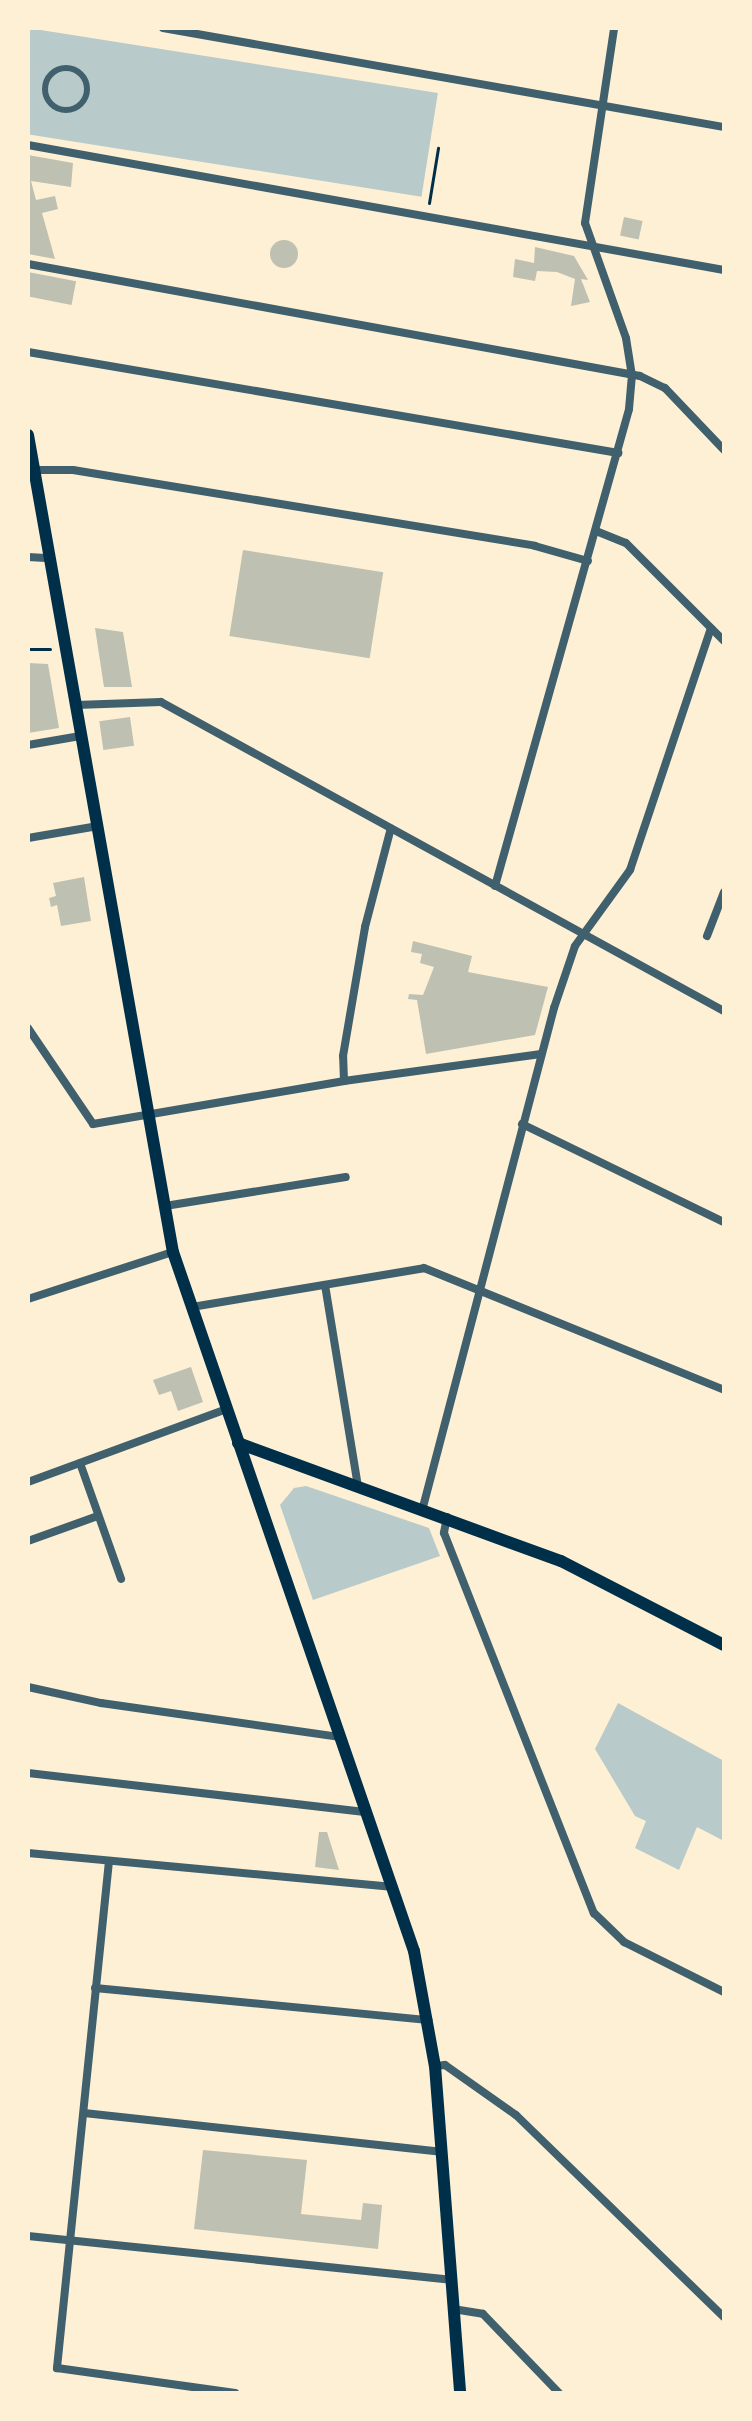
<!DOCTYPE html>
<html>
<head>
<meta charset="utf-8">
<style>
	body { margin:0 }
	#map { position:relative; width:752px; height:2421px; overflow:hidden; background:#fdf0d5; font-family:"Fira Sans Condensed",sans-serif }
	div>[style] { position:absolute }
	.green>* { inset:0; background:#b9caca; transform-origin:0 0 }
	.building>* { inset:0; background:#bec0b2; transform-origin:0 0 }
	.round { border-radius:50% }
	.path>* { height:3px; margin:-1.5px; padding:0 1.5px; transform-origin:1.5px; border-radius:1.5px; background:#003049 }
	.pedestrian>* { height:6px; margin:-3px; padding:0 3px; transform-origin:3px; border-radius:3px; background:#3f606c }
	.pedestrian>.ring { margin:-3px; padding:0; box-sizing:content-box; background:none; border:6px solid #3f606c; border-radius:50% }
	.minor>* { height:8px; margin:-4px; padding:0 4px; transform-origin:4px; border-radius:4px; background:#3f606c }
	.secondary>* { height:12px; margin:-6px; padding:0 6px; transform-origin:6px; border-radius:6px; background:#003049 }
	span { translate:-50% -50%; white-space:nowrap; text-align:center; line-height:1.15; -webkit-text-stroke:6px #fdf0d5; paint-order:stroke }
	.frame { position:absolute; inset:0; border:30px solid #fdf0d5; pointer-events:none }
</style>
</head>
<body>
<div id="map">
	<div class="green">
		<div style="left:28px;top:28px;width:415px;height:105px;rotate:9deg"></div>
		<div style="clip-path:polygon(306px 1486px,429px 1528px,440px 1556px,313px 1600px,280px 1505px,294px 1488px)"></div>
		<div style="clip-path:polygon(618px 1703px,724px 1761px,724px 1841px,697px 1827px,679px 1870px,635px 1848px,646px 1821px,635px 1816px,595px 1749px)"></div>
	</div>
	<div class="building">
		<div style="clip-path:polygon(28px 155px,73px 163px,71px 187px,31px 181px,36px 200px,55px 196px,58px 209px,42px 213px,55px 259px,28px 254px)"></div>
		<div style="left:624px;top:217px;width:19px;height:19px;rotate:12deg"></div>
		<div class="round" style="left:270px;top:240px;width:28px;height:28px"></div>
		<div style="clip-path:polygon(535px 247px,574px 256px,588px 280px,581px 279px,590px 302px,571px 306px,575px 279px,557px 272px,537px 271px,535px 281px,513px 277px,515px 259px,534px 263px)"></div>
		<div style="left:28px;top:272px;width:49px;height:24px;rotate:11deg"></div>
		<div style="left:243px;top:550px;width:142px;height:87px;rotate:9deg"></div>
		<div style="clip-path:polygon(95px 628px,123px 632px,132px 687px,104px 687px)"></div>
		<div style="clip-path:polygon(28px 663px,48px 664px,59px 728px,28px 733px)"></div>
		<div style="left:130px;top:717px;width:29px;height:31px;rotate:82deg"></div>
		<div style="clip-path:polygon(84px 877px,91px 921px,61px 926px,57px 905px,51px 907px,49px 898px,56px 896px,53px 883px)"></div>
		<div style="clip-path:polygon(413px 941px,472px 956px,468px 972px,548px 987px,535px 1035px,426px 1054px,417px 1000px,408px 999px,409px 994px,423px 995px,434px 967px,420px 963px,422px 954px,411px 952px)"></div>
		<div style="clip-path:polygon(191px 1367px,203px 1402px,178px 1411px,171px 1391px,159px 1395px,153px 1380px)"></div>
		<div style="clip-path:polygon(319px 1832px,327px 1832px,339px 1870px,315px 1867px)"></div>
		<div style="clip-path:polygon(203px 2150px,307px 2160px,301px 2214px,361px 2220px,363px 2203px,382px 2205px,378px 2249px,194px 2229px)"></div>
	</div>
	<div class="path">
		<div style="left:429px;top:203px;width:56px;rotate:-80.7deg"></div>
		<div style="left:28px;top:649px;width:22px"></div>
	</div>
	<div class="pedestrian">
		<div class="ring" style="left:45px;top:68px;width:36px;height:36px"></div>
	</div>
	<div class="minor">
		<div style="left:163px;top:28px;width:570px;rotate:10.01deg"></div>
		<div style="left:28px;top:145px;width:707px;rotate:10.18deg"></div>
		<div style="left:28px;top:264px;width:622px;rotate:10.37deg"></div>
		<div style="left:640px;top:376px;width:28px;rotate:26deg"></div>
		<div style="left:665px;top:388px;width:86px;rotate:46.4deg"></div>
		<div style="left:28px;top:352px;width:599px;rotate:9.71deg"></div>
		<div style="left:28px;top:470px;width:45px"></div>
		<div style="left:73px;top:470px;width:468px;rotate:9.3deg"></div>
		<div style="left:535px;top:546px;width:55px;rotate:15.8deg"></div>
		<div style="left:596px;top:531px;width:32px;rotate:22deg"></div>
		<div style="left:626px;top:543px;width:139px;rotate:45deg"></div>
		<div style="left:28px;top:557px;width:22px;rotate:3deg"></div>
		<div style="left:76px;top:705px;width:85px;rotate:-2deg"></div>
		<div style="left:161px;top:702px;width:642px;rotate:28.76deg"></div>
		<div style="left:28px;top:745px;width:53px;rotate:-9.8deg"></div>
		<div style="left:28px;top:838px;width:71px;rotate:-9.7deg"></div>
		<div style="left:495px;top:886px;width:495px;rotate:-74.3deg"></div>
		<div style="left:629px;top:409px;width:33px;rotate:-85deg"></div>
		<div style="left:632px;top:376px;width:38px;rotate:-99deg"></div>
		<div style="left:626px;top:338px;width:122px;rotate:-109.6deg"></div>
		<div style="left:585px;top:223px;width:197px;rotate:-81.5deg"></div>
		<div style="left:707px;top:936px;width:47px;rotate:-68.9deg"></div>
		<div style="left:28px;top:1028px;width:116px;rotate:55.9deg"></div>
		<div style="left:93px;top:1124px;width:255px;rotate:-9.7deg"></div>
		<div style="left:344px;top:1081px;width:199px;rotate:-7.8deg"></div>
		<div style="left:344px;top:1081px;width:25px;rotate:-92deg"></div>
		<div style="left:343px;top:1056px;width:131px;rotate:-80.3deg"></div>
		<div style="left:365px;top:927px;width:102px;rotate:-75.3deg"></div>
		<div style="left:522px;top:1124px;width:225px;rotate:25.9deg"></div>
		<div style="left:165px;top:1206px;width:183px;rotate:-9.1deg"></div>
		<div style="left:325px;top:1285px;width:204px;rotate:80.7deg"></div>
		<div style="left:28px;top:1299px;width:152px;rotate:-18deg"></div>
		<div style="left:192px;top:1307px;width:235px;rotate:-9.5deg"></div>
		<div style="left:424px;top:1268px;width:324px;rotate:22.1deg"></div>
		<div style="left:80px;top:1463px;width:123px;rotate:70.5deg"></div>
		<div style="left:28px;top:1482px;width:211px;rotate:-20.2deg"></div>
		<div style="left:423px;top:1507px;width:516px;rotate:-75.29deg"></div>
		<div style="left:554px;top:1008px;width:65px;rotate:-71.3deg"></div>
		<div style="left:575px;top:946px;width:94px;rotate:-54.1deg"></div>
		<div style="left:630px;top:870px;width:255px;rotate:-71.5deg"></div>
		<div style="left:447px;top:1517px;width:16px;rotate:101deg"></div>
		<div style="left:444px;top:1533px;width:409px;rotate:68.5deg"></div>
		<div style="left:594px;top:1913px;width:42px;rotate:44deg"></div>
		<div style="left:624px;top:1942px;width:112px;rotate:26.6deg"></div>
		<div style="left:28px;top:1541px;width:74px;rotate:-19.7deg"></div>
		<div style="left:28px;top:1687px;width:75px;rotate:12.4deg"></div>
		<div style="left:101px;top:1703px;width:242px;rotate:8.1deg"></div>
		<div style="left:28px;top:1773px;width:341px;rotate:6.6deg"></div>
		<div style="left:28px;top:1853px;width:367px;rotate:5.3deg"></div>
		<div style="left:109px;top:1861px;width:510px;rotate:95.86deg"></div>
		<div style="left:57px;top:2368px;width:180px;rotate:8deg"></div>
		<div style="left:95px;top:1988px;width:335px;rotate:5.5deg"></div>
		<div style="left:435px;top:2066px;width:10px;rotate:-6deg"></div>
		<div style="left:445px;top:2065px;width:87px;rotate:35.2deg"></div>
		<div style="left:516px;top:2115px;width:290px;rotate:44.2deg"></div>
		<div style="left:84px;top:2113px;width:359px;rotate:6.2deg"></div>
		<div style="left:28px;top:2236px;width:425px;rotate:5.9deg"></div>
		<div style="left:453px;top:2309px;width:30px;rotate:9deg"></div>
		<div style="left:483px;top:2314px;width:110px;rotate:46.1deg"></div>
	</div>
	<div class="secondary">
		<div style="left:28px;top:435px;width:830px;rotate:79.94deg"></div>
		<div style="left:173px;top:1252px;width:739px;rotate:70.98deg"></div>
		<div style="left:414px;top:1951px;width:117px;rotate:79.7deg"></div>
		<div style="left:435px;top:2066px;width:328px;rotate:85.6deg"></div>
		<div style="left:238px;top:1443px;width:344px;rotate:20.1deg"></div>
		<div style="left:561px;top:1561px;width:183px;rotate:27.3deg"></div>
	</div>
	<div class="frame"></div>
</div>
</body>
</html>
